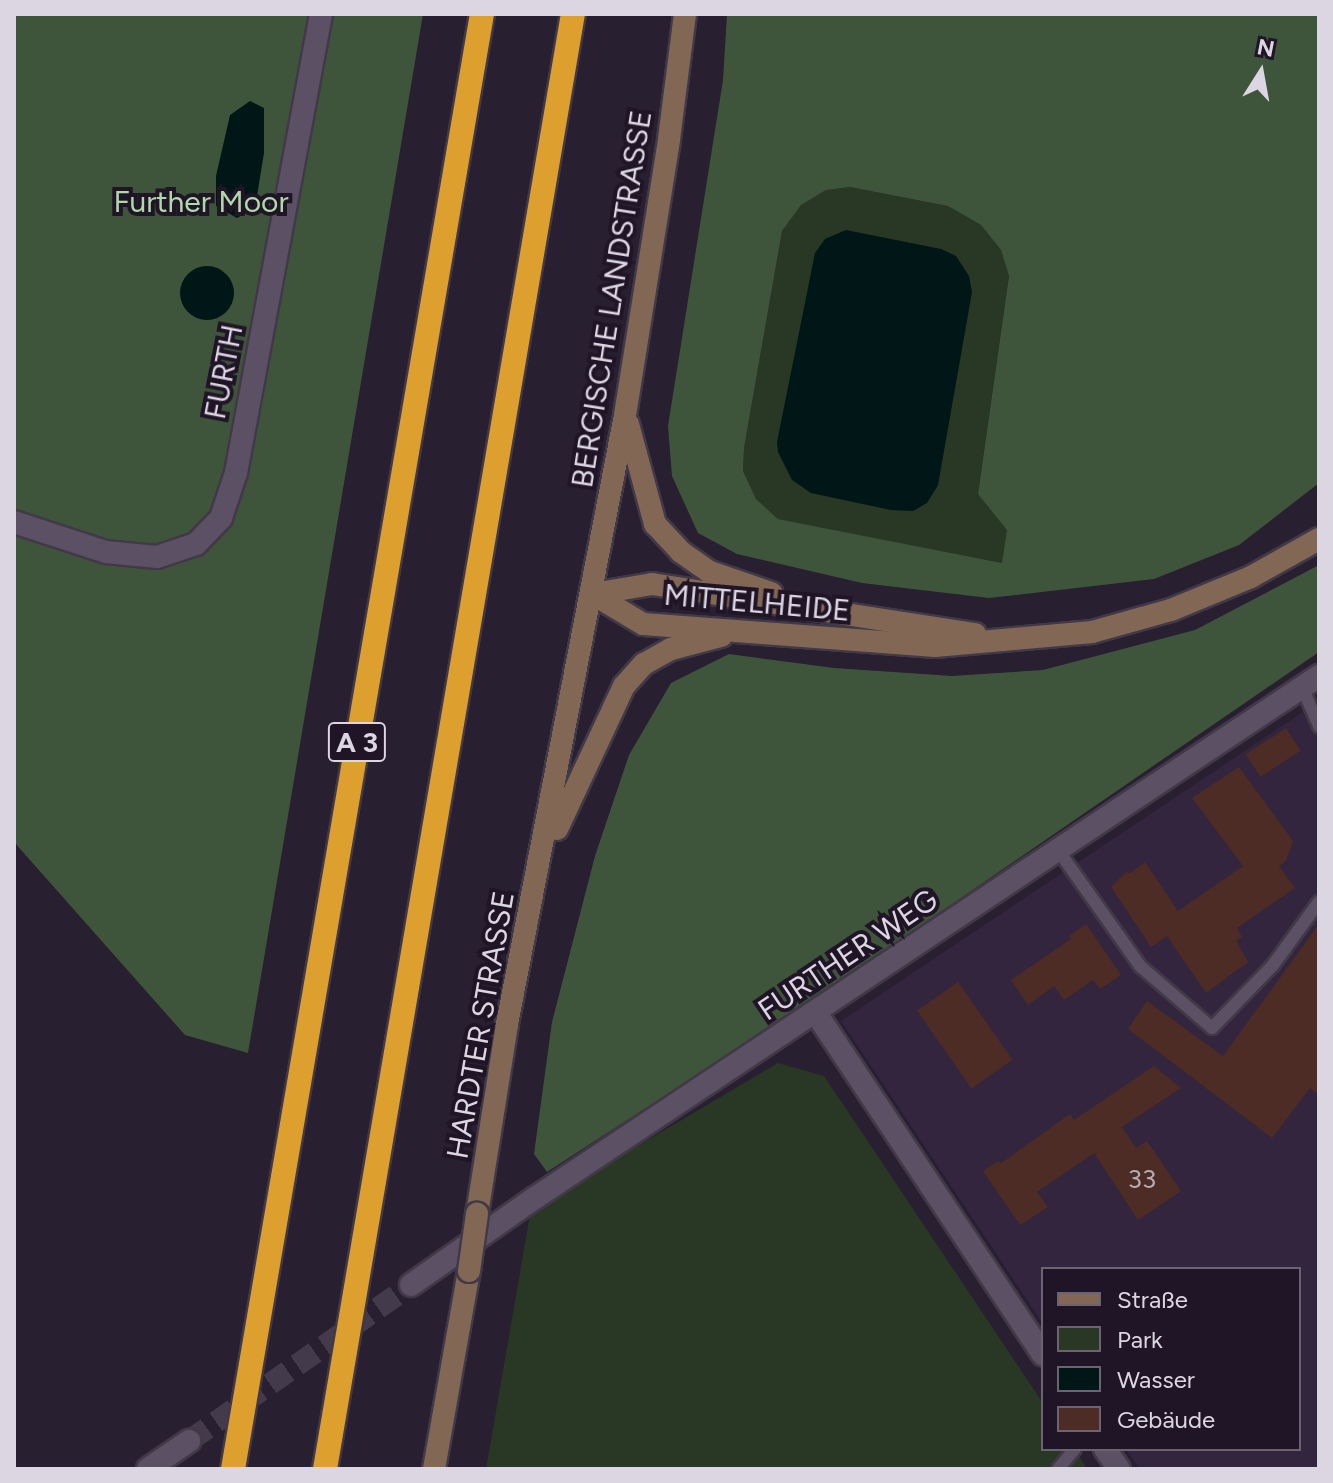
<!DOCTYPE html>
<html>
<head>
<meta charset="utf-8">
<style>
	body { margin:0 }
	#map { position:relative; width:1333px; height:1483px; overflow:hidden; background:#281f31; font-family:Figtree,sans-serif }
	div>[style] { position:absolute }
	.built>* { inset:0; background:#32253d }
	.green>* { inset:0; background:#283825 }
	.forest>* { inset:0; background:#3f553b }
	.water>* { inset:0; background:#011616 }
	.round { border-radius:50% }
	.building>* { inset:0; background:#4d2c25; transform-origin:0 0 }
	.minor-tunnel>* { height:22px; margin-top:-11px; transform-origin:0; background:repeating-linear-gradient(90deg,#433a4c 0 22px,transparent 0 33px) }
	.roads { filter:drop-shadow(2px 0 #423948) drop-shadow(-2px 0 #423948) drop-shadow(0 2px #423948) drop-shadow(0 -2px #423948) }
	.service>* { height:12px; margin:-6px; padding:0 6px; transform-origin:6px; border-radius:6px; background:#5b5064 }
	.minor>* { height:22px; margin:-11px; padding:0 11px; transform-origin:11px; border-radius:11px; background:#5b5064 }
	.secondary>* { height:22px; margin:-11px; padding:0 11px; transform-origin:11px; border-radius:11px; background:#826854 }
	.motorway>* { height:24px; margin:-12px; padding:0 12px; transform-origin:12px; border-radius:12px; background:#dd9f2d }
	.bridges { filter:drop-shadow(2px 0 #423948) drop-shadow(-2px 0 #423948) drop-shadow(0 2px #423948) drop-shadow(0 -2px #423948) }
	.secondary-bridge>* { height:22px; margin:-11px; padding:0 11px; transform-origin:11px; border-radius:11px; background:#826854 }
	span { translate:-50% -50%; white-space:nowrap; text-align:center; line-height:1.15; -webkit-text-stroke:8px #1f1527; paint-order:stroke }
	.number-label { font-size:26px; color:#b8acb3 }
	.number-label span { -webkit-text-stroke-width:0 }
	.shield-label span { padding:2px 6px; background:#1f1527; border:2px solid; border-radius:6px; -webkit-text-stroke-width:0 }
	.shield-label { font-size:28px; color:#dcd6e2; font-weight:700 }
	.park-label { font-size:30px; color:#afd9a8 }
	.street-label { font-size:30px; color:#dcd6e2 }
	.frame { position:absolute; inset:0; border:16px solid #dcd6e2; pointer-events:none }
	.legend { position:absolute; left:1041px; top:1267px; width:260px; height:184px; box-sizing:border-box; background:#1f1527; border:2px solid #6b6272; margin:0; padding:10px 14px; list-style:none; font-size:24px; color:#dcd6e2 }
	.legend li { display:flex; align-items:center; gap:16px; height:40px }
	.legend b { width:40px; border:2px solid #6b6272 }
	.north { position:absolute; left:1221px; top:32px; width:80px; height:80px; -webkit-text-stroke:6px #1f1527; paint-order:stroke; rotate:11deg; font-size:22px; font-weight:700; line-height:32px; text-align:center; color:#dcd6e2 }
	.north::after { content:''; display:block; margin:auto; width:28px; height:36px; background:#dcd6e2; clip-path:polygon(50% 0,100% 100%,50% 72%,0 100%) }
</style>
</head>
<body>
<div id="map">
	<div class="built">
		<div style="clip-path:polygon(1319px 701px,1319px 1469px,1140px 1469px,1126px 1449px,1299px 1449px,1299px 1269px,1043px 1269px,1043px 1324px,841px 1021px)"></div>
	</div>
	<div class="green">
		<div style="clip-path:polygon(850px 187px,948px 206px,981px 225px,1001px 250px,1009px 276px,978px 493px,1008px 530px,1002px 563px,778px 519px,756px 499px,743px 471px,744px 448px,782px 231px,800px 205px,826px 190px)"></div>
		<div style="clip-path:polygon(778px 1063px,824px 1076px,1043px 1403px,1043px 1449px,1074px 1449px,1087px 1469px,486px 1469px,531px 1209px)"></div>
	</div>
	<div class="forest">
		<div style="clip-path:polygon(14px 14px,423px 14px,248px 1053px,185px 1035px,14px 842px)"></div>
		<div style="clip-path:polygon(evenodd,727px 14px,1319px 14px,1319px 483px,1239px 545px,1154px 579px,989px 598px,862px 583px,737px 554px,698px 533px,672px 476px,668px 426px,723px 80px,727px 14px,850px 187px,948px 206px,981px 225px,1001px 250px,1009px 276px,978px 494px,1007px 530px,1002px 563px,778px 519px,756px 499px,743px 471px,744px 448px,782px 231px,801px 205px,826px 190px,850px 187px)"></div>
		<div style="clip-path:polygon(1319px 565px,1319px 652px,808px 1003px,547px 1172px,534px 1154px,552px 1022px,595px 856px,629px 755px,671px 683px,729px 654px,834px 668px,952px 676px,1043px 670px,1195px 630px)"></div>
	</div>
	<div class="water">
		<div style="clip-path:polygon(250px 101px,264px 108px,264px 153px,255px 208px,237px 218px,216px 206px,216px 176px,230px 115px)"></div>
		<div style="clip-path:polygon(846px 230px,941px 249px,956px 256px,969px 276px,972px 292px,938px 485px,927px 503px,913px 511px,891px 510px,811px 493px,792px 480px,778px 452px,777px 442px,815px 253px,825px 239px)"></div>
		<div class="round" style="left:180px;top:266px;width:54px;height:54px"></div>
	</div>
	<div class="building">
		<div style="left:1286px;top:728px;width:27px;height:48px;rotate:57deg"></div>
		<div style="clip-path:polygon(1239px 767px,1293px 841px,1286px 861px,1279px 866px,1295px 888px,1237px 928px,1242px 937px,1236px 941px,1248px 962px,1206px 993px,1167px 936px,1151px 947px,1111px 887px,1127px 871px,1129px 874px,1145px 862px,1178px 911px,1243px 866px,1192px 798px)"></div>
		<div style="clip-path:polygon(1086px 924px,1121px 975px,1100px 989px,1093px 980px,1064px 1000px,1054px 986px,1028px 1005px,1011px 980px,1071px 939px,1069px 936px)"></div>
		<div style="clip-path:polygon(1319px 924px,1319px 1095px,1310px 1088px,1272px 1138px,1128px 1029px,1147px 1001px,1223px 1056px)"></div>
		<div style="left:958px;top:982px;width:95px;height:50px;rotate:55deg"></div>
		<div style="clip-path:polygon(1154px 1066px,1181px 1088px,1122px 1127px,1136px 1148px,1147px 1141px,1181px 1191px,1138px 1220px,1094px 1153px,1037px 1192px,1048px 1207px,1020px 1225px,983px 1171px,998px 1161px,1000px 1164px,1070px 1114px,1074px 1120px)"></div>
	</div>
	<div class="minor-tunnel">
		<div style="left:189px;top:1441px;width:271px;rotate:-35.1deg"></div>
	</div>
	<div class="roads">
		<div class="service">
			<div style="left:1302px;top:687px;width:43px;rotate:66.4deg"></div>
			<div style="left:1058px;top:850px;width:142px;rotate:54.7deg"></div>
			<div style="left:1140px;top:966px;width:95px;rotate:40.7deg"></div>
			<div style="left:1212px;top:1028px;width:88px;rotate:-45.9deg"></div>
			<div style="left:1273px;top:965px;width:78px;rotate:-53.9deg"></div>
			<div style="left:1058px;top:1469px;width:26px;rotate:-50deg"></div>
		</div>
		<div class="minor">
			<div style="left:14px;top:522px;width:97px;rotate:18.1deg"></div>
			<div style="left:106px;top:552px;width:51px;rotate:5.6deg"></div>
			<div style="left:157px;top:557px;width:41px;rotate:-18.4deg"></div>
			<div style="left:196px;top:544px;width:36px;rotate:-46deg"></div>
			<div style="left:221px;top:518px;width:47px;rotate:-71.6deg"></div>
			<div style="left:236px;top:473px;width:467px;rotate:-79.5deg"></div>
			<div style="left:816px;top:1013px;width:410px;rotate:56.4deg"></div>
			<div style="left:411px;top:1285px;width:151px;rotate:-35.1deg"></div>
			<div style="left:535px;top:1198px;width:942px;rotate:-33.66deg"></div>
			<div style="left:1105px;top:1449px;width:24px;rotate:55deg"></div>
			<div style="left:148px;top:1469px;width:50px;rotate:-34.3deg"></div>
		</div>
		<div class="secondary">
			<div style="left:628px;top:424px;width:104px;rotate:74.9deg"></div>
			<div style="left:655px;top:524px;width:38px;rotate:47deg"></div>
			<div style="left:681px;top:552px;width:35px;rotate:35deg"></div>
			<div style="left:710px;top:572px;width:65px;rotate:19deg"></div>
			<div style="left:593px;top:594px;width:58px;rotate:31deg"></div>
			<div style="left:643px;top:624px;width:293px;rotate:4.3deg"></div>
			<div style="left:935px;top:646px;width:158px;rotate:-5.1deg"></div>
			<div style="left:1092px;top:632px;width:82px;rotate:-15.6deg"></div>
			<div style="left:1171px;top:610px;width:87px;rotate:-22.4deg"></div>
			<div style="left:1251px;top:577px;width:78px;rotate:-29.2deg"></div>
			<div style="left:593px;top:594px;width:60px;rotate:-9.6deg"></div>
			<div style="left:652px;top:584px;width:327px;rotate:8.8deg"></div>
			<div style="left:557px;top:829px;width:158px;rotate:-64.9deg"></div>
			<div style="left:624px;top:686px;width:30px;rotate:-48deg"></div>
			<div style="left:644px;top:664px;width:31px;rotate:-29deg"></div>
			<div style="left:671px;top:649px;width:52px;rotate:-14.6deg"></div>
			<div style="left:477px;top:1214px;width:192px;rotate:-81deg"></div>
			<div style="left:507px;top:1024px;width:620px;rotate:-79.03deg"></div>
			<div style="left:625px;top:415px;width:279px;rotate:-80.9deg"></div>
			<div style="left:669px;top:139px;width:126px;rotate:-82.7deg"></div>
			<div style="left:434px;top:1469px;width:201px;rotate:-80deg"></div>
		</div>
		<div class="motorway">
			<div style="left:233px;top:1469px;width:1476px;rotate:-80.29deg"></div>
			<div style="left:325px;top:1469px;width:1476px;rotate:-80.33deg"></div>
		</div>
	</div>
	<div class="bridges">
		<div class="secondary-bridge">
			<div style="left:469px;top:1271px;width:58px;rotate:-82deg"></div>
		</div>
	</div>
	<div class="number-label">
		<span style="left:1142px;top:1180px">33</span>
	</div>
	<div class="shield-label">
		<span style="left:357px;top:742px">A 3</span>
	</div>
	<div class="park-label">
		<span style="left:201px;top:202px">Further Moor</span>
	</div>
	<div class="street-label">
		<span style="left:612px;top:299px;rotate:-81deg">BERGISCHE LANDSTRASSE</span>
		<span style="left:224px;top:372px;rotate:-79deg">FURTH</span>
		<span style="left:757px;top:603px;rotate:5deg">MITTELHEIDE</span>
		<span style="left:848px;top:955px;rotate:-34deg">FURTHER WEG</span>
		<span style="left:481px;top:1025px;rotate:-80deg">HARDTER STRASSE</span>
	</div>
	<div class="frame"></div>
	<ul class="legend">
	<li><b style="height:10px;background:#826854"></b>Straße</li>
	<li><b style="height:22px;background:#283825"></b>Park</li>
	<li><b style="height:22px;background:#011616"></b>Wasser</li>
	<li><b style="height:22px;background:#4d2c25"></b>Gebäude</li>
	</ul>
	<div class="north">N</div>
</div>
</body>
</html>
